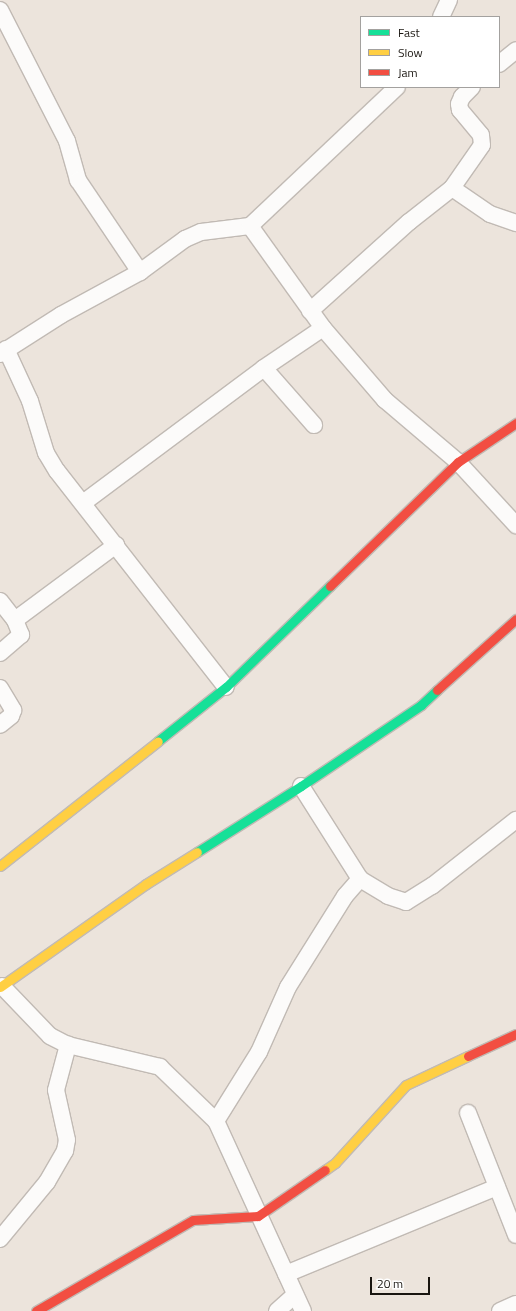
<!DOCTYPE html>
<html>
<head>
<meta charset="utf-8">
<style>
	body { margin:0 }
	#map { position:relative; width:516px; height:1311px; overflow:hidden; background:#ece4dc; font-family:"Titillium Web",sans-serif }
	div>[style] { position:absolute }
	.roads { filter:drop-shadow(1px 0 #c1bab4) drop-shadow(-1px 0 #c1bab4) drop-shadow(0 1px #c1bab4) drop-shadow(0 -1px #c1bab4) }
	.street>* { height:16px; margin:-8px; padding:0 8px; transform-origin:8px; border-radius:8px; background:#fcfbfa }
	.fast>* { height:9px; margin:-4.5px; padding:0 4.5px; transform-origin:4.5px; border-radius:4.5px; background:#16e098 }
	.slow>* { height:9px; margin:-4.5px; padding:0 4.5px; transform-origin:4.5px; border-radius:4.5px; background:#ffcf43 }
	.jam>* { height:9px; margin:-4.5px; padding:0 4.5px; transform-origin:4.5px; border-radius:4.5px; background:#f24e42 }
	span { translate:-50% -50%; white-space:nowrap; text-align:center; line-height:1.15; -webkit-text-stroke:4px #fff; paint-order:stroke }
	.legend { position:absolute; left:360px; top:16px; width:140px; height:72px; box-sizing:border-box; background:#fff; border:1px solid #a3a19f; margin:0; padding:5px 7px; list-style:none; font-size:12px; color:#191510 }
	.legend li { display:flex; align-items:center; gap:8px; height:20px }
	.legend b { width:20px; border:1px solid #a3a19f }
	.scale { position:absolute; left:370px; top:1277px; width:60px; height:18px; box-sizing:border-box; border:2px solid #191510; border-top:0; padding-left:5px; font-size:12px; line-height:14px; white-space:nowrap; color:#191510; -webkit-text-stroke:3px #fff; paint-order:stroke }
</style>
</head>
<body>
<div id="map">
	<div class="roads">
		<div class="street">
			<div style="left:0;top:10px;width:147px;rotate:62.9deg"></div>
			<div style="left:67px;top:141px;width:41px;rotate:74.2deg"></div>
			<div style="left:78px;top:180px;width:111px;rotate:56deg"></div>
			<div style="left:441px;top:17px;width:19px;rotate:-65deg"></div>
			<div style="left:499px;top:64px;width:22px;rotate:-39deg"></div>
			<div style="left:452px;top:188px;width:46px;rotate:34.4deg"></div>
			<div style="left:490px;top:214px;width:28px;rotate:19deg"></div>
			<div style="left:250px;top:226px;width:125px;rotate:54.4deg"></div>
			<div style="left:323px;top:328px;width:95px;rotate:49.3deg"></div>
			<div style="left:385px;top:400px;width:96px;rotate:40.3deg"></div>
			<div style="left:458px;top:462px;width:86px;rotate:47.4deg"></div>
			<div style="left:310px;top:311px;width:133px;rotate:-42deg"></div>
			<div style="left:409px;top:222px;width:55px;rotate:-38.3deg"></div>
			<div style="left:452px;top:188px;width:52px;rotate:-55.1deg"></div>
			<div style="left:482px;top:145px;width:10px;rotate:-96deg"></div>
			<div style="left:481px;top:135px;width:33px;rotate:-130deg"></div>
			<div style="left:460px;top:110px;width:6px;rotate:-99deg"></div>
			<div style="left:459px;top:104px;width:8px;rotate:-67deg"></div>
			<div style="left:462px;top:97px;width:14px;rotate:-45deg"></div>
			<div style="left:6px;top:349px;width:57px;rotate:65.2deg"></div>
			<div style="left:30px;top:401px;width:54px;rotate:72.9deg"></div>
			<div style="left:46px;top:453px;width:21px;rotate:59deg"></div>
			<div style="left:57px;top:471px;width:274px;rotate:52deg"></div>
			<div style="left:0;top:354px;width:72px;rotate:-32.6deg"></div>
			<div style="left:61px;top:315px;width:90px;rotate:-28.6deg"></div>
			<div style="left:140px;top:272px;width:56px;rotate:-36.3deg"></div>
			<div style="left:185px;top:239px;width:17px;rotate:-24deg"></div>
			<div style="left:201px;top:232px;width:49px;rotate:-7deg"></div>
			<div style="left:250px;top:226px;width:202px;rotate:-43.4deg"></div>
			<div style="left:264px;top:368px;width:76px;rotate:48.7deg"></div>
			<div style="left:83px;top:503px;width:226px;rotate:-36.7deg"></div>
			<div style="left:264px;top:368px;width:71px;rotate:-34.1deg"></div>
			<div style="left:0;top:601px;width:24px;rotate:52deg"></div>
			<div style="left:0;top:653px;width:28px;rotate:-41deg"></div>
			<div style="left:21px;top:635px;width:16px;rotate:-112deg"></div>
			<div style="left:15px;top:620px;width:126px;rotate:-36.6deg"></div>
			<div style="left:0;top:688px;width:26px;rotate:59deg"></div>
			<div style="left:13px;top:710px;width:6px;rotate:108deg"></div>
			<div style="left:11px;top:716px;width:14px;rotate:141deg"></div>
			<div style="left:301px;top:786px;width:110px;rotate:57.6deg"></div>
			<div style="left:360px;top:879px;width:33px;rotate:31deg"></div>
			<div style="left:388px;top:896px;width:19px;rotate:18deg"></div>
			<div style="left:406px;top:902px;width:31px;rotate:-32deg"></div>
			<div style="left:432px;top:886px;width:107px;rotate:-38.2deg"></div>
			<div style="left:2px;top:986px;width:69px;rotate:46.2deg"></div>
			<div style="left:50px;top:1036px;width:20px;rotate:27deg"></div>
			<div style="left:68px;top:1045px;width:95px;rotate:13.4deg"></div>
			<div style="left:160px;top:1067px;width:78px;rotate:44deg"></div>
			<div style="left:216px;top:1121px;width:209px;rotate:65.4deg"></div>
			<div style="left:468px;top:1113px;width:131px;rotate:68.5deg"></div>
			<div style="left:216px;top:1121px;width:81px;rotate:-58.1deg"></div>
			<div style="left:259px;top:1052px;width:71px;rotate:-66deg"></div>
			<div style="left:288px;top:987px;width:107px;rotate:-57.9deg"></div>
			<div style="left:345px;top:896px;width:23px;rotate:-49deg"></div>
			<div style="left:0;top:1239px;width:74px;rotate:-50.5deg"></div>
			<div style="left:47px;top:1182px;width:36px;rotate:-60deg"></div>
			<div style="left:65px;top:1151px;width:11px;rotate:-80deg"></div>
			<div style="left:67px;top:1140px;width:51px;rotate:-102.4deg"></div>
			<div style="left:56px;top:1090px;width:47px;rotate:-75.1deg"></div>
			<div style="left:286px;top:1274px;width:228px;rotate:-22.4deg"></div>
			<div style="left:277px;top:1311px;width:24px;rotate:-42deg"></div>
			<div style="left:500px;top:1311px;width:17px;rotate:-24deg"></div>
		</div>
		<div class="fast">
			<div style="left:158px;top:741px;width:87px;rotate:-38.5deg"></div>
			<div style="left:226px;top:687px;width:145px;rotate:-44.2deg"></div>
			<div style="left:197px;top:852px;width:123px;rotate:-32.4deg"></div>
			<div style="left:301px;top:786px;width:145px;rotate:-34deg"></div>
			<div style="left:421px;top:705px;width:22px;rotate:-43deg"></div>
		</div>
		<div class="slow">
			<div style="left:0;top:866px;width:201px;rotate:-38.3deg"></div>
			<div style="left:0;top:987px;width:179px;rotate:-35.2deg"></div>
			<div style="left:146px;top:884px;width:60px;rotate:-32.1deg"></div>
			<div style="left:325px;top:1170px;width:12px;rotate:-35deg"></div>
			<div style="left:335px;top:1163px;width:105px;rotate:-47.7deg"></div>
			<div style="left:406px;top:1085px;width:68px;rotate:-25.1deg"></div>
		</div>
		<div class="jam">
			<div style="left:330px;top:586px;width:178px;rotate:-44.1deg"></div>
			<div style="left:458px;top:462px;width:70px;rotate:-33.9deg"></div>
			<div style="left:437px;top:690px;width:106px;rotate:-41.9deg"></div>
			<div style="left:468px;top:1056px;width:53px;rotate:-24.6deg"></div>
			<div style="left:36px;top:1311px;width:181px;rotate:-30.1deg"></div>
			<div style="left:193px;top:1220px;width:65px;rotate:-3.5deg"></div>
			<div style="left:258px;top:1216px;width:81px;rotate:-34.5deg"></div>
		</div>
	</div>
	<ul class="legend">
	<li><b style="height:5px;background:#16e098"></b>Fast</li>
	<li><b style="height:5px;background:#ffcf43"></b>Slow</li>
	<li><b style="height:5px;background:#f24e42"></b>Jam</li>
	</ul>
	<div class="scale">20 m</div>
</div>
</body>
</html>
